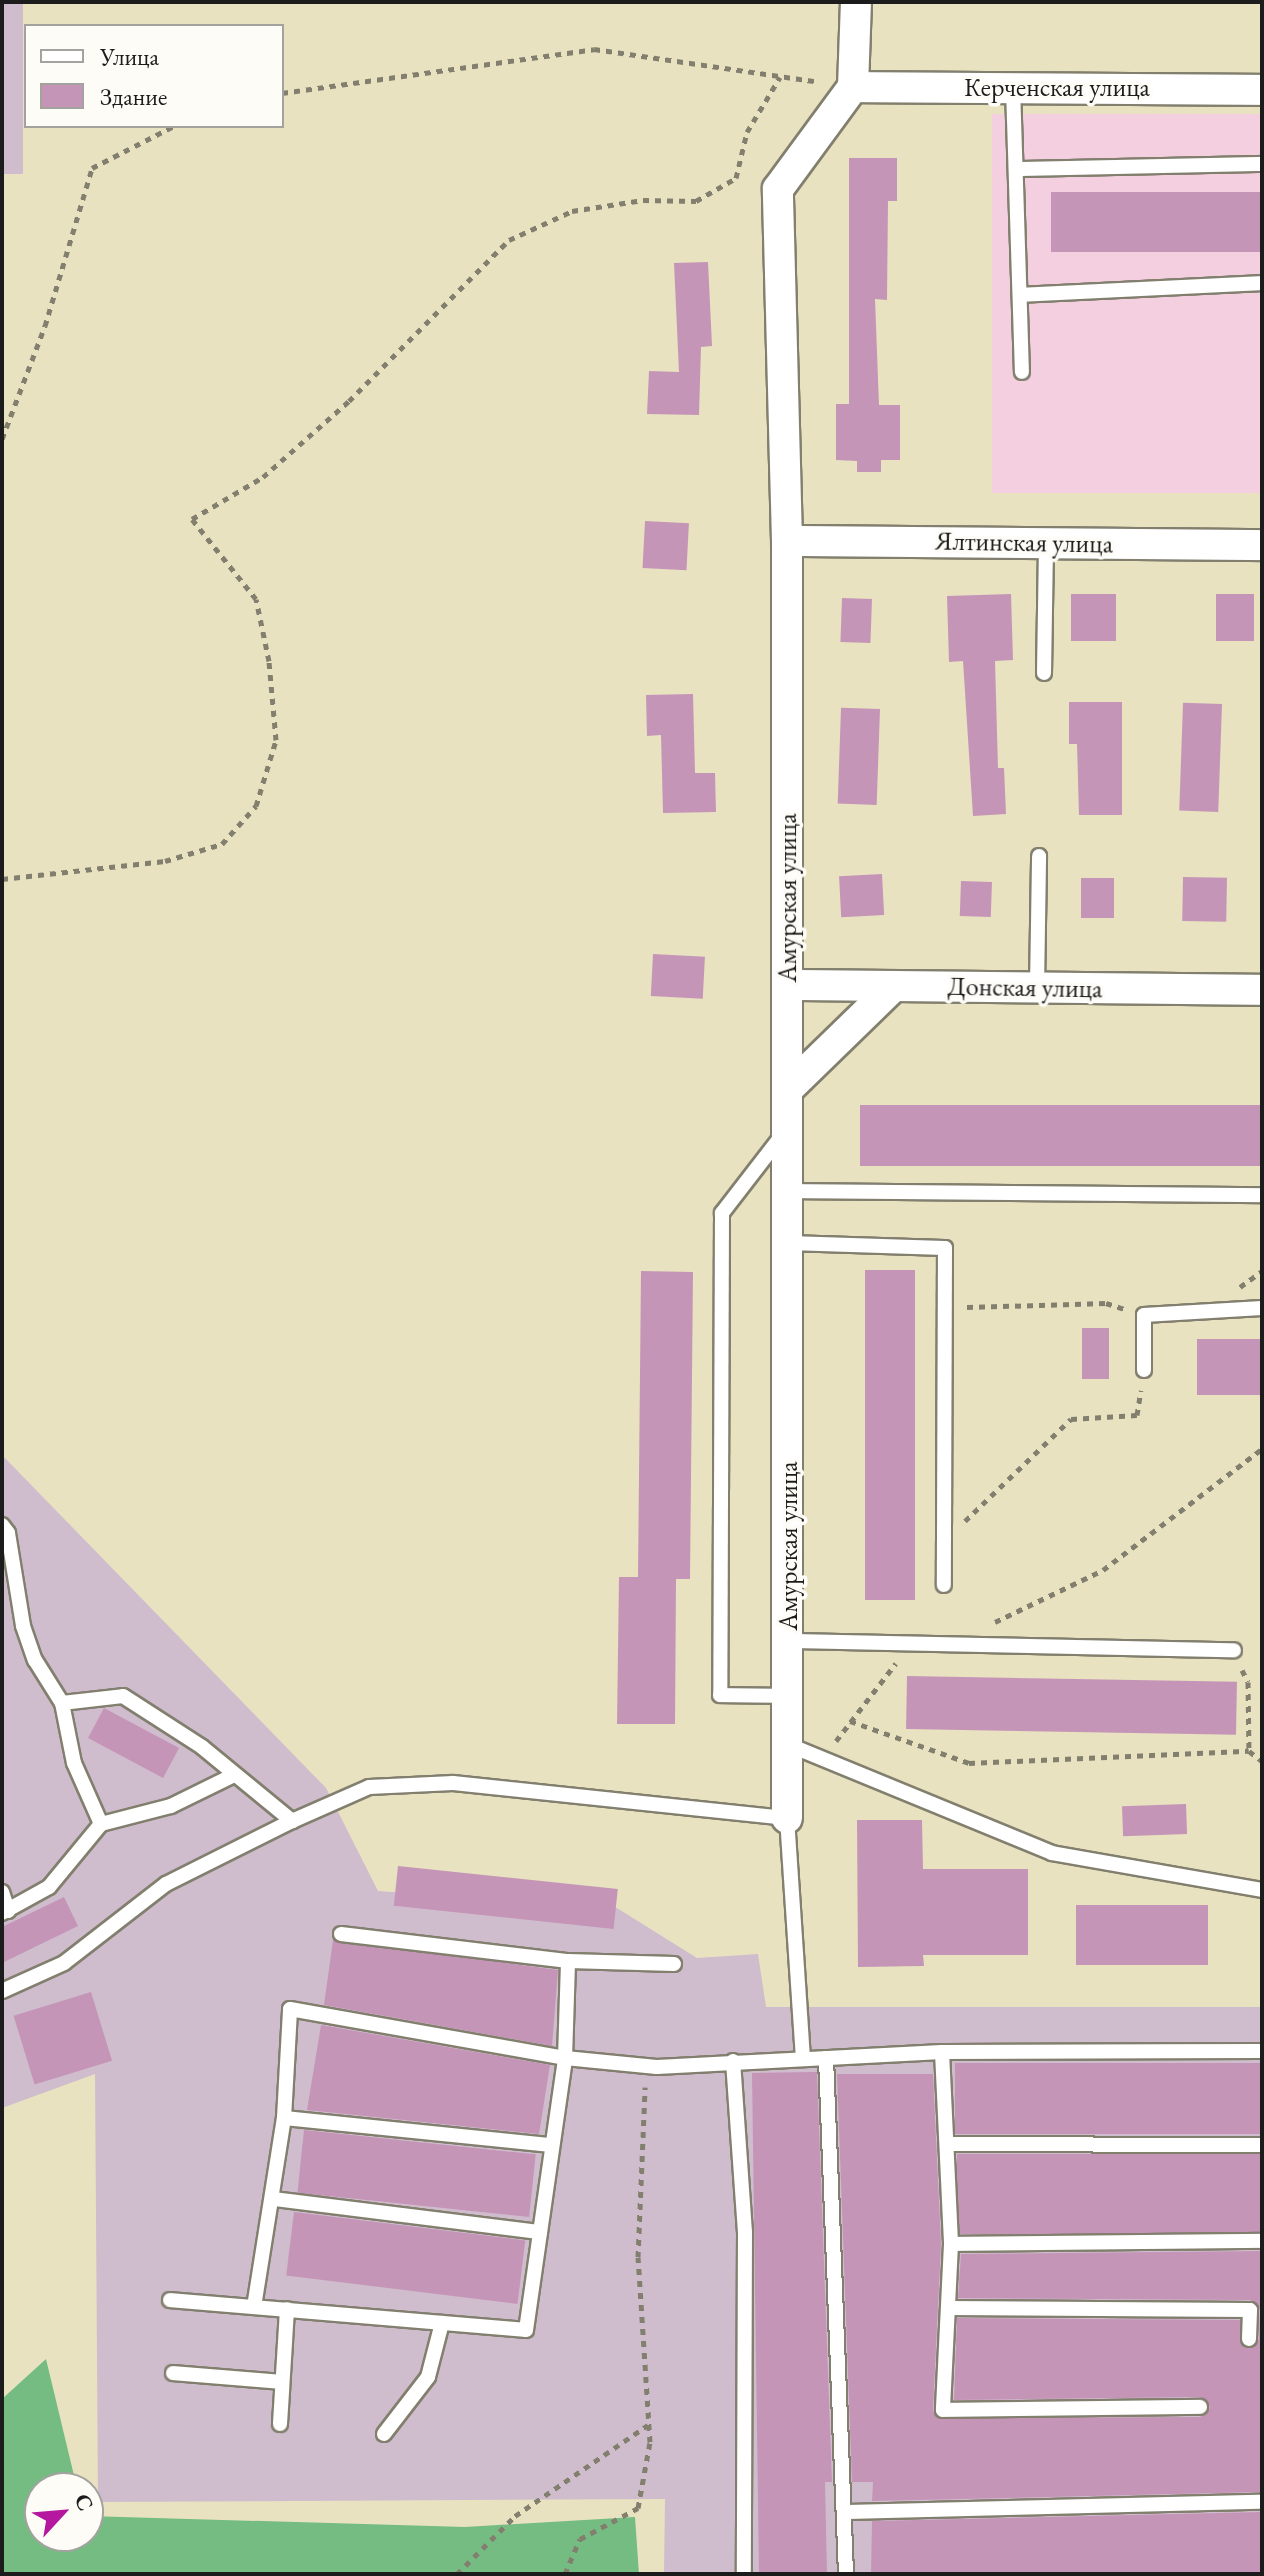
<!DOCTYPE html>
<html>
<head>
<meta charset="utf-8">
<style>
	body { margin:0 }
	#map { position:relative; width:1264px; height:2576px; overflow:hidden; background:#e8e2c0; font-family:"EB Garamond",serif }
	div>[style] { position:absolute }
	.built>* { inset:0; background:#f3cfdf; transform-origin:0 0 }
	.industrial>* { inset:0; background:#cfbdce; transform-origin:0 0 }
	.forest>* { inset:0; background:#74bc82 }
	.building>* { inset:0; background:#c595b7; transform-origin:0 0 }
	.path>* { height:5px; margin-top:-2.5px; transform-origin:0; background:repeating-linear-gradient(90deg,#827f6e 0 6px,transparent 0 12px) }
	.roads { filter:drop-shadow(2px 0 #827f6e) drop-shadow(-2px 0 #827f6e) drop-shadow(0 2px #827f6e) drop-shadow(0 -2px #827f6e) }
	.lane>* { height:14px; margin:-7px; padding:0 7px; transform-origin:7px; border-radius:7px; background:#fff }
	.street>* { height:30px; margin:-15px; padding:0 15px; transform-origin:15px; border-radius:15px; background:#fff }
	span { translate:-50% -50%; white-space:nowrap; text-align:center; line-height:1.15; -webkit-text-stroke:7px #fdfcf7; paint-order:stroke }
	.street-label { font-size:26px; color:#1c1c1c }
	.frame { position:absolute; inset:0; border:4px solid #1c1c1c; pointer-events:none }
	.legend { position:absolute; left:24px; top:24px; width:260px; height:104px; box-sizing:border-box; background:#fdfcf7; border:2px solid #a3a29f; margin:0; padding:10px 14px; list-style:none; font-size:24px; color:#1c1c1c }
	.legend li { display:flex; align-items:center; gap:16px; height:40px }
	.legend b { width:40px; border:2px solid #a3a29f }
	.north { position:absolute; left:24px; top:2472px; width:80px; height:80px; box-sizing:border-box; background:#fdfcf7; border:2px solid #a3a29f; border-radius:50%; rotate:64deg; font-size:22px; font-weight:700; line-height:32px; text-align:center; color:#1c1c1c }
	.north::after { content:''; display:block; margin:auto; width:28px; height:36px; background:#b5179e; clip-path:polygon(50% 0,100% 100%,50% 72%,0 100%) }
</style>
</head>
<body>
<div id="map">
	<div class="built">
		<div style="left:992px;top:114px;width:270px;height:379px"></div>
	</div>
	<div class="industrial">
		<div style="left:2px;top:2px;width:21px;height:172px"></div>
		<div style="clip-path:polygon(2px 1455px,326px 1788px,378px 1891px,617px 1908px,697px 1958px,758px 1954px,766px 2007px,1262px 2007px,1262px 2574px,664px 2574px,665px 2499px,98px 2502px,95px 2074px,2px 2108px)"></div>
	</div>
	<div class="forest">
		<div style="clip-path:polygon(46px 2359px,77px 2488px,40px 2488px,40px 2536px,88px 2536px,88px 2516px,465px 2527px,635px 2517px,639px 2574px,2px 2574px,2px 2399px)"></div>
	</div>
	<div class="building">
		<div style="clip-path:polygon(849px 158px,897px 158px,897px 201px,888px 201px,887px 300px,875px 299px,879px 405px,900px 405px,900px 460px,881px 460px,881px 472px,857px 472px,857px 461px,836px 460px,836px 404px,849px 404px)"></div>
		<div style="left:1262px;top:192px;width:60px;height:211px;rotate:90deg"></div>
		<div style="clip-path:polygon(708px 262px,712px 346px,701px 347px,699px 415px,647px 414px,649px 371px,679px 372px,674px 263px)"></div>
		<div style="left:645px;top:521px;width:44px;height:47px;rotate:3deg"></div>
		<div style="clip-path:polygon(1011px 594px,1013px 660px,995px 661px,998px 768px,1004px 768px,1006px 814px,973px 816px,963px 661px,949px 662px,947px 596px)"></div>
		<div style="left:1071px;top:594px;width:45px;height:47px"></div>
		<div style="left:1216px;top:594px;width:38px;height:47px"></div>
		<div style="left:842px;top:598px;width:30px;height:44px;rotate:2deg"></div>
		<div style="clip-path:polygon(693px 694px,695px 773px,715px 773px,716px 812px,663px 813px,661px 735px,647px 736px,646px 695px)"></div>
		<div style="clip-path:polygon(1069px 702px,1122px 702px,1122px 815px,1079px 815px,1077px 744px,1069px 744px)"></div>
		<div style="left:1222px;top:704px;width:108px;height:39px;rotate:92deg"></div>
		<div style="left:880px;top:709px;width:96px;height:39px;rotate:92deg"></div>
		<div style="left:882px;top:874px;width:41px;height:43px;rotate:87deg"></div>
		<div style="left:1183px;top:877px;width:44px;height:44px;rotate:1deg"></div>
		<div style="left:1081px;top:878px;width:33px;height:40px"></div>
		<div style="left:961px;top:881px;width:31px;height:35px;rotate:2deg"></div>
		<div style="left:653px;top:954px;width:52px;height:42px;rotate:3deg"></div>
		<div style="left:860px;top:1105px;width:402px;height:61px"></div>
		<div style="left:865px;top:1270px;width:50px;height:330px"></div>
		<div style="clip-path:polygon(641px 1271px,693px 1272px,690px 1579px,676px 1579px,675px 1724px,617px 1724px,619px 1577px,638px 1577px)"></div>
		<div style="left:1082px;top:1328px;width:27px;height:51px"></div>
		<div style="left:1197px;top:1339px;width:65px;height:56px"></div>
		<div style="left:907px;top:1676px;width:330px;height:53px;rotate:1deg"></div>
		<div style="left:104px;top:1708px;width:85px;height:34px;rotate:28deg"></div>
		<div style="left:1186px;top:1804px;width:30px;height:64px;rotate:88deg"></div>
		<div style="clip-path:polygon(857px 1820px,922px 1820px,923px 1869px,1028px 1869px,1028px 1955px,923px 1955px,924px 1966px,858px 1967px)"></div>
		<div style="left:398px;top:1866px;width:221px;height:40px;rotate:6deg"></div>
		<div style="clip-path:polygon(64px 1897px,78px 1926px,2px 1963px,2px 1927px)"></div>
		<div style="left:1076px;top:1905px;width:132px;height:60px"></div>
		<div style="clip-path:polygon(333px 1940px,558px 1970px,552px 2046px,324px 2005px)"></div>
		<div style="left:91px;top:1992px;width:72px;height:81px;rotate:73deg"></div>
		<div style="clip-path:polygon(321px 2025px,550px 2065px,539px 2134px,307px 2110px)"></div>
		<div style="left:955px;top:2063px;width:307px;height:71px"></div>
		<div style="clip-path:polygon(817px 2072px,832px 2482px,825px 2482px,827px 2574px,759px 2574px,752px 2073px)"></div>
		<div style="clip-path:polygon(837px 2074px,933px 2074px,941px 2244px,933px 2410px,937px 2418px,1200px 2417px,1210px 2408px,1200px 2397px,954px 2400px,957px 2318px,1240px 2320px,1243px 2347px,1253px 2348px,1259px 2339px,1260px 2310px,1250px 2300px,958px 2298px,961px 2254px,1262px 2251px,1262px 2492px,872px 2501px,873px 2482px,852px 2482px)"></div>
		<div style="left:304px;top:2130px;width:233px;height:63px;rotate:6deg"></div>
		<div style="left:957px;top:2154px;width:305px;height:80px"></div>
		<div style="left:294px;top:2212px;width:233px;height:64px;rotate:7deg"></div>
		<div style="clip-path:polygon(1262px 2512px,1262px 2574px,871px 2574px,872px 2521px)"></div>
	</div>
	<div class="path">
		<div style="left:282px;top:93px;width:315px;rotate:-8deg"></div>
		<div style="left:594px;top:49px;width:227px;rotate:8.3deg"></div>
		<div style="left:2px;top:439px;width:121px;rotate:-69.2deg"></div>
		<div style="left:45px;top:326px;width:165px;rotate:-73.4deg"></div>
		<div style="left:92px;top:168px;width:92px;rotate:-27.1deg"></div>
		<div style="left:2px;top:879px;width:164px;rotate:-6.3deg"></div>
		<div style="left:165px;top:861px;width:59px;rotate:-16.6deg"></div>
		<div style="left:222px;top:844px;width:51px;rotate:-48.2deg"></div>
		<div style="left:256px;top:806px;width:69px;rotate:-73.1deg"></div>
		<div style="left:276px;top:740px;width:79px;rotate:-95.1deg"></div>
		<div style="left:269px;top:661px;width:63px;rotate:-101.8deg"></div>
		<div style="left:256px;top:599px;width:102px;rotate:-128.7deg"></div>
		<div style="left:192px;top:519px;width:82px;rotate:-30.6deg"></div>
		<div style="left:263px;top:477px;width:115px;rotate:-41.5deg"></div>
		<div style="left:349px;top:401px;width:227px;rotate:-45.2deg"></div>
		<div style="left:509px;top:240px;width:69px;rotate:-24.7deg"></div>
		<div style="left:572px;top:211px;width:72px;rotate:-8.8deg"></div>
		<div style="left:643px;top:200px;width:53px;rotate:1.1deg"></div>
		<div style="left:696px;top:201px;width:46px;rotate:-29.9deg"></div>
		<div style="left:736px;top:178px;width:47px;rotate:-76.6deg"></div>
		<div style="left:747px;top:132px;width:64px;rotate:-59deg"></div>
		<div style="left:1240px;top:1287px;width:27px;rotate:-36deg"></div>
		<div style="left:967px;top:1307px;width:139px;rotate:-1.6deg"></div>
		<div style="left:1106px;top:1303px;width:19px;rotate:18deg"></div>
		<div style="left:965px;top:1521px;width:147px;rotate:-43.9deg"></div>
		<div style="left:1071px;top:1419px;width:66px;rotate:-3.5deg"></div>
		<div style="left:1137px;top:1415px;width:25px;rotate:-81deg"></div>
		<div style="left:995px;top:1622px;width:120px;rotate:-25.7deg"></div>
		<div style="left:1103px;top:1570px;width:200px;rotate:-37.3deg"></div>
		<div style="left:1242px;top:1670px;width:13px;rotate:63deg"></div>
		<div style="left:1248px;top:1682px;width:69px;rotate:89.2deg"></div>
		<div style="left:850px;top:1721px;width:126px;rotate:19.4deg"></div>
		<div style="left:969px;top:1763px;width:280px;rotate:-2.5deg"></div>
		<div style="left:1249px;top:1751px;width:16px;rotate:38deg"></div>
		<div style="left:836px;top:1741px;width:98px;rotate:-52.4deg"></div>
		<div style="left:457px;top:2574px;width:82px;rotate:-45deg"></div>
		<div style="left:515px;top:2516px;width:161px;rotate:-34.4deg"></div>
		<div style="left:565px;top:2574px;width:38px;rotate:-67deg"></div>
		<div style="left:580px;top:2539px;width:66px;rotate:-28.1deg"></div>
		<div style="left:638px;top:2508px;width:67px;rotate:-79.7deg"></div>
		<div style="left:650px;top:2442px;width:185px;rotate:-93.7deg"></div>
		<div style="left:638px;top:2257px;width:170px;rotate:-87.6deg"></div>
	</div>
	<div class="roads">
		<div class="lane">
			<div style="left:1013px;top:88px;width:284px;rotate:88.2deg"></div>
			<div style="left:1016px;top:169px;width:246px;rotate:-1.2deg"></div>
			<div style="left:1020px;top:295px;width:242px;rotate:-2.8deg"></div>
			<div style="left:1044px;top:673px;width:130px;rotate:-89.1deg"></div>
			<div style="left:1037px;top:988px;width:132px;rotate:-89.1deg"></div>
			<div style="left:783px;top:1134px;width:100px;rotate:127.7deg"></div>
			<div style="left:722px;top:1213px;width:482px;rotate:90.2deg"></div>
			<div style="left:720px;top:1695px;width:68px;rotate:0.8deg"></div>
			<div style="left:788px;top:1191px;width:474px;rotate:0.5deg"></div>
			<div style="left:788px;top:1243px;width:157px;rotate:1.8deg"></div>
			<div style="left:945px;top:1248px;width:337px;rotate:90.2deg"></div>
			<div style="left:1144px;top:1370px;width:55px;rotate:-90deg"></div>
			<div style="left:1144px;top:1315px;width:118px;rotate:-3.4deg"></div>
			<div style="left:2px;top:1525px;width:10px;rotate:53deg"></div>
			<div style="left:8px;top:1533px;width:94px;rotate:80.8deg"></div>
			<div style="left:23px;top:1626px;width:36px;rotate:71deg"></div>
			<div style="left:35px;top:1660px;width:51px;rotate:57.9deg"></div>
			<div style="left:62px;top:1703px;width:61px;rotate:78.7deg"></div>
			<div style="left:74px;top:1763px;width:67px;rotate:66.1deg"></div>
			<div style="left:789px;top:1641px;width:445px;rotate:1.2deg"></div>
			<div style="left:62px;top:1703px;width:61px;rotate:-6.5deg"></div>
			<div style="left:123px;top:1696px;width:94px;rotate:32.8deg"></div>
			<div style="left:202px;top:1747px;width:117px;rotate:39.4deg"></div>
			<div style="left:789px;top:1745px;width:284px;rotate:22.3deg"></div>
			<div style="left:1052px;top:1853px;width:213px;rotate:10deg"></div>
			<div style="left:2px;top:1892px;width:20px;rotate:72deg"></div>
			<div style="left:2px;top:1913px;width:54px;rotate:-29deg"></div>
			<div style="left:49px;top:1887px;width:82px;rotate:-50.5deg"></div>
			<div style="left:101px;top:1824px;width:72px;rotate:-14.4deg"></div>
			<div style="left:171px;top:1806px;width:68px;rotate:-26.2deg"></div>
			<div style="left:341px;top:1934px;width:229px;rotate:6.8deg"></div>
			<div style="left:568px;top:1961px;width:106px;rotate:1.6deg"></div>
			<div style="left:2px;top:1991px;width:68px;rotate:-24.3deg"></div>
			<div style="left:64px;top:1963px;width:129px;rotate:-37.8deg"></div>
			<div style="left:166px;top:1884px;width:141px;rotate:-26.6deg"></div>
			<div style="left:292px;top:1821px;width:84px;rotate:-23.8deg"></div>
			<div style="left:369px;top:1787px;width:84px;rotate:-2.7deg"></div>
			<div style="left:453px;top:1783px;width:336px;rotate:6deg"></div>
			<div style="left:787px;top:1818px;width:240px;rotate:86.2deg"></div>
			<div style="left:942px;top:2052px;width:192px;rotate:87.3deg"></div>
			<div style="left:951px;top:2244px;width:166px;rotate:92.8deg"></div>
			<div style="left:943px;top:2410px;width:257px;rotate:-0.7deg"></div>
			<div style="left:826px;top:2058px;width:516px;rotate:87.78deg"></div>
			<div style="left:733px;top:2061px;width:171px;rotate:86deg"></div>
			<div style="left:745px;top:2232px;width:342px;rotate:90.2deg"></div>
			<div style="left:284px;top:2118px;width:269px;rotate:5.8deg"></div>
			<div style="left:947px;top:2144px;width:315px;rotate:0.2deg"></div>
			<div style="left:274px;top:2199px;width:268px;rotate:7.1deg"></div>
			<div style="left:951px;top:2244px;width:311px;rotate:-0.6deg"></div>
			<div style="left:170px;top:2300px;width:357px;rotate:4.8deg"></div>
			<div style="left:526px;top:2330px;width:275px;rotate:-81.8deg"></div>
			<div style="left:565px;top:2058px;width:97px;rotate:-88.2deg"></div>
			<div style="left:254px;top:2307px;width:191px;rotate:-81deg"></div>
			<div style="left:284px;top:2118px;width:109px;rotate:-86.8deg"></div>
			<div style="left:290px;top:2009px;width:279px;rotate:10.1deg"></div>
			<div style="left:565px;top:2058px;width:92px;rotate:5.6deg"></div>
			<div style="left:657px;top:2067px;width:285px;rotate:-3deg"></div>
			<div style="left:942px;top:2052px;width:320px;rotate:-0.2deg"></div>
			<div style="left:948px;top:2308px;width:302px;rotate:0.4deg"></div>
			<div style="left:1250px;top:2310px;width:29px;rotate:92deg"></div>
			<div style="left:173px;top:2373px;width:109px;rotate:4.7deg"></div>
			<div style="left:280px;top:2424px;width:115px;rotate:-86.5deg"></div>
			<div style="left:384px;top:2434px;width:72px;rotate:-52.3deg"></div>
			<div style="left:428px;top:2377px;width:56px;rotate:-75.5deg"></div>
			<div style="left:844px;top:2512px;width:418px;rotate:-1.4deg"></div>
		</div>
		<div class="street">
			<div style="left:853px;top:87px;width:409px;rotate:0.4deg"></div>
			<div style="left:787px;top:541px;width:475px;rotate:0.5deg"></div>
			<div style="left:789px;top:985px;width:473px;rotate:0.6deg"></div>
			<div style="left:789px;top:1088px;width:146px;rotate:-44.2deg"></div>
			<div style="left:787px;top:1818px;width:1277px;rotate:-90deg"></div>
			<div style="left:787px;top:541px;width:352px;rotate:-91.5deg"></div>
			<div style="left:778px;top:189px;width:127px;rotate:-53.7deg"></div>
			<div style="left:853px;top:87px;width:85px;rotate:-88deg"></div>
		</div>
	</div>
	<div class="street-label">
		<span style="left:1057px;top:88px">Керченская улица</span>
		<span style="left:1024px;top:543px;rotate:1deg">Ялтинская улица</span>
		<span style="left:788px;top:898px;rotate:-90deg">Амурская улица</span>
		<span style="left:1025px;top:988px;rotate:1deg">Донская улица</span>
		<span style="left:789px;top:1546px;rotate:-90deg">Амурская улица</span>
	</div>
	<div class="frame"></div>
	<ul class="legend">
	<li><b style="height:10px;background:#fff"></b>Улица</li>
	<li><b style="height:22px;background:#c595b7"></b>Здание</li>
	</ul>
	<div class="north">С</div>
</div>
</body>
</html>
